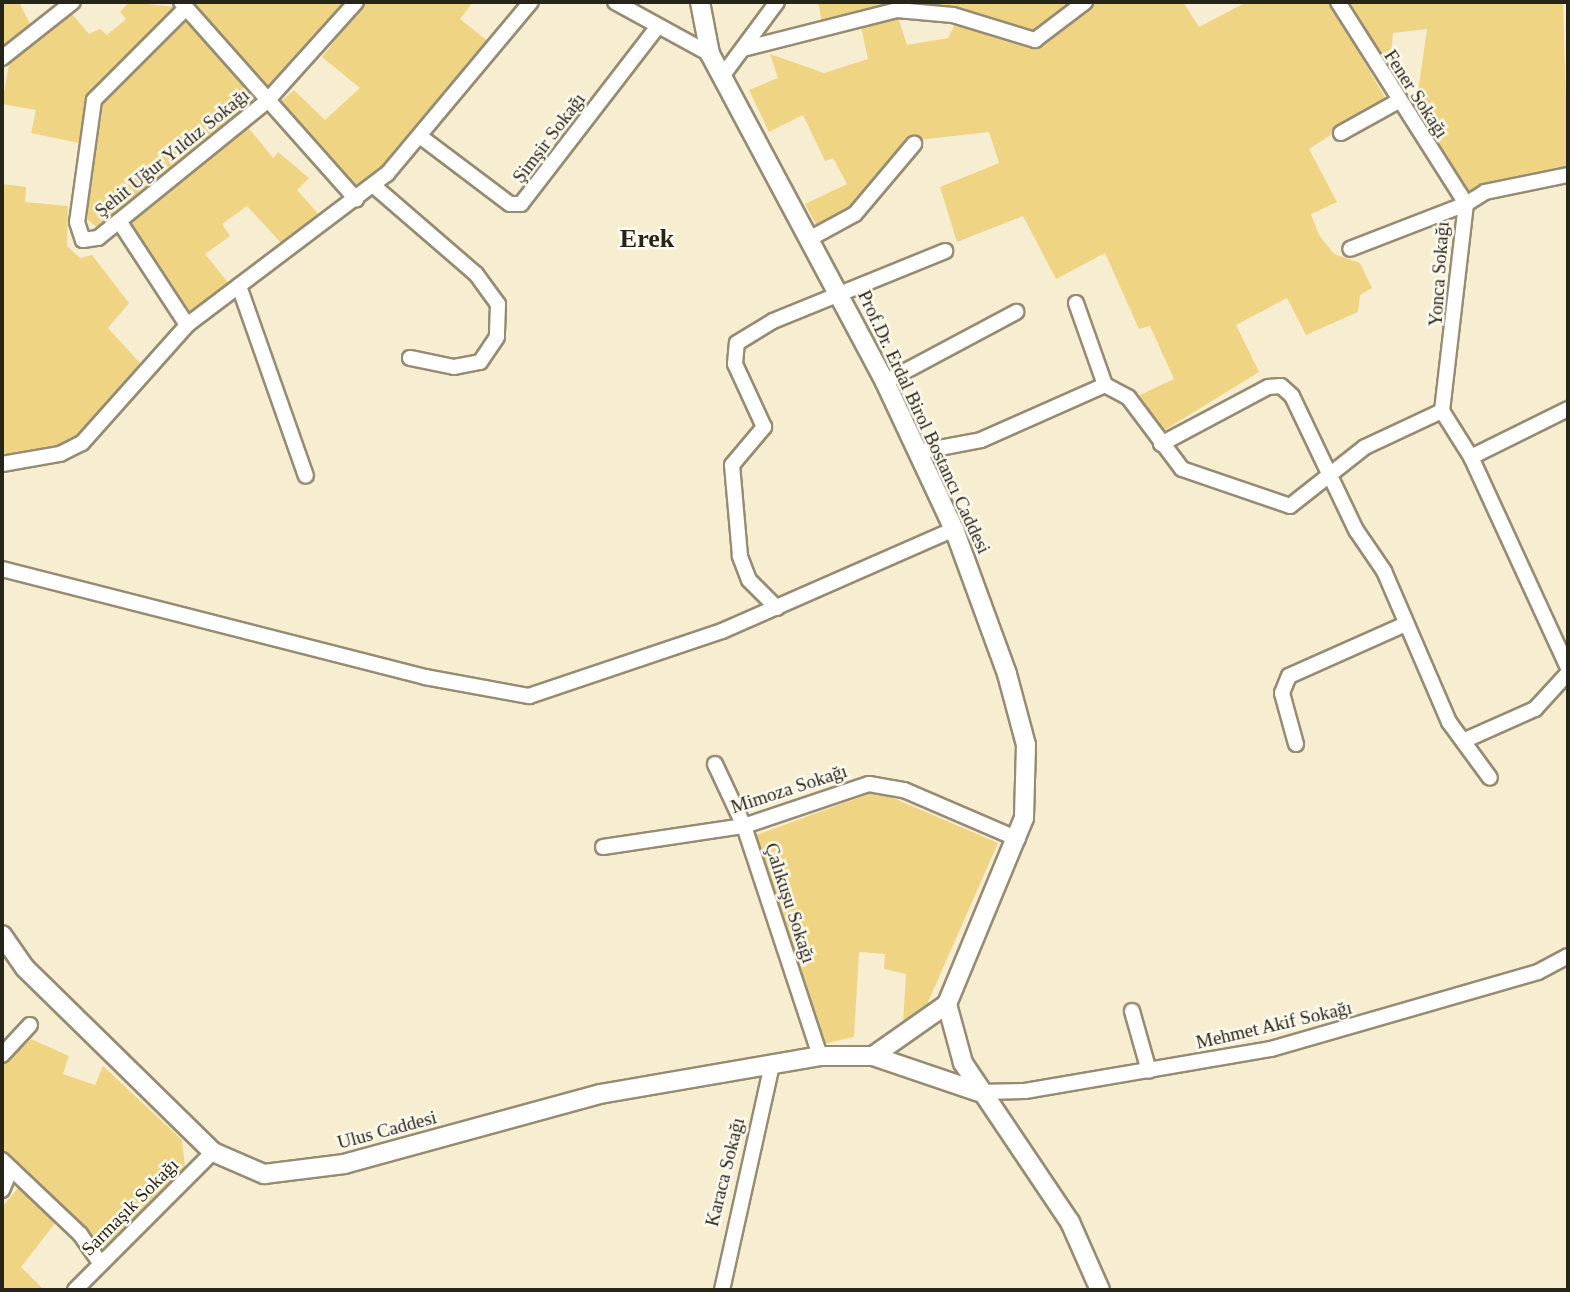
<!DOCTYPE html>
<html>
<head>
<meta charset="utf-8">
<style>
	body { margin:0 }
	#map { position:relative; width:1570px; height:1292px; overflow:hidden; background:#f7eed2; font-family:"Times New Roman",serif }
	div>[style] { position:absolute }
	.green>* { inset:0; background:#efd483 }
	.roads { filter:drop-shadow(2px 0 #958c73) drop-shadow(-2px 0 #958c73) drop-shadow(0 2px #958c73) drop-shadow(0 -2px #958c73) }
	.minor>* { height:14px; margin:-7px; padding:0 7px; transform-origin:7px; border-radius:7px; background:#fff }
	.tertiary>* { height:18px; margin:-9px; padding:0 9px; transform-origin:9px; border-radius:9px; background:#fff }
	span { translate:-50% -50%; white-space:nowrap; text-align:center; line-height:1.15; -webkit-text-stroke:5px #fffbf0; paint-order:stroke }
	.street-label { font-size:19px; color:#272419 }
	.district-label { font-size:26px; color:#272419; font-weight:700 }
	.frame { position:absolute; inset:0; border:4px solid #272419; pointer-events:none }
</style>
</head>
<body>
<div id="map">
	<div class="green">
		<div style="clip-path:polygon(2px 2px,19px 2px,30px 24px,2px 46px)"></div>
		<div style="clip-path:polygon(129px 2px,175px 7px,88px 101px,79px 143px,31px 133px,36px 110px,2px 104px,9px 64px,72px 14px,89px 34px,100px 29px,107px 35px,126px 19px,120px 12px)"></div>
		<div style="clip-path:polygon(189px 2px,347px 2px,266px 94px)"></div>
		<div style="clip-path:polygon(365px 2px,473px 2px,460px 19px,489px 42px,388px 163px,356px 189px,276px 106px,294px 90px,325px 120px,360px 88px,322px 57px)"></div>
		<div style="clip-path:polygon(818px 2px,1074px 2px,1031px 34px,916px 3px,822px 22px)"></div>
		<div style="clip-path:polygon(1096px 2px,1183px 2px,1199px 27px,1247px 2px,1329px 2px,1386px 99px,1309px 149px,1337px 202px,1311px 214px,1319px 235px,1334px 254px,1360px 263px,1372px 288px,1360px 295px,1358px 312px,1306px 335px,1287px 298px,1236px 325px,1259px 372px,1160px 433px,1138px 396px,1174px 379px,1150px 326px,1139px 329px,1105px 253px,1056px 279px,1023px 216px,957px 242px,940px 187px,999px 163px,989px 132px,910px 141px,849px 210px,818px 228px,805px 204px,847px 184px,833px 158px,825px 161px,803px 115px,769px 132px,749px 90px,778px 78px,770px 54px,824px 73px,868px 59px,861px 27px,898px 17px,907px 45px,948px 38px,955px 24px,1032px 49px)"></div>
		<div style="clip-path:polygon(1348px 2px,1563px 2px,1568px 169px,1465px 191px,1416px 105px,1427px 29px,1393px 33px,1391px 56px,1379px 57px)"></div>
		<div style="clip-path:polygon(188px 17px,256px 99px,97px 227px,84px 217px,100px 102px)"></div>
		<div style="clip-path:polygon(248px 127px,273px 158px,278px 152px,309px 178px,297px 190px,322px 218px,283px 245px,247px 206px,222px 224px,230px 236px,205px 254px,230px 285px,192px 316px,128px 223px)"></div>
		<div style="clip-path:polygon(2px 184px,26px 187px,25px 202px,68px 206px,67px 246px,80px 258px,92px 255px,129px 303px,108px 328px,140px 363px,73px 443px,2px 457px)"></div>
		<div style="clip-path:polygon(877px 791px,998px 843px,925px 1009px,903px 1025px,906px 974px,884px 969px,885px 954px,859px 952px,854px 1037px,823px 1044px,754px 836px)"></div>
		<div style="clip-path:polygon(31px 1039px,69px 1056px,63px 1074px,95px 1085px,103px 1066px,182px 1140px,185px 1167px,105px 1246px,2px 1151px,2px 1066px)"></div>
		<div style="clip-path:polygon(19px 1187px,56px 1222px,21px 1267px,44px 1290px,2px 1290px,2px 1207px)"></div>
	</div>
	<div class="roads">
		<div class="minor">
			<div style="left:181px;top:2px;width:264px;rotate:48.4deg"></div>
			<div style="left:615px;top:2px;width:108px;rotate:28.7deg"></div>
			<div style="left:1338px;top:2px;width:239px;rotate:57.6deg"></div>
			<div style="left:1466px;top:204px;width:124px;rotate:158.8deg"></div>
			<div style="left:186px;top:8px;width:130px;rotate:135deg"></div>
			<div style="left:94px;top:100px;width:123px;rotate:97.9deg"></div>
			<div style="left:77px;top:222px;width:19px;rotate:72deg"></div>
			<div style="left:83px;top:240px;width:15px;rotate:-8deg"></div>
			<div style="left:98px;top:238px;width:218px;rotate:-39deg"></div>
			<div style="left:267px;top:101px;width:133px;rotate:-48deg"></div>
			<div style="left:743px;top:49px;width:159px;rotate:-14.2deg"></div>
			<div style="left:897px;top:10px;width:56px;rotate:5.1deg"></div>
			<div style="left:953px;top:15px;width:86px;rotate:17deg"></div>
			<div style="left:1035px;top:40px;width:63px;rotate:-37.2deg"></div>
			<div style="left:2px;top:58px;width:90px;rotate:-38.3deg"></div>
			<div style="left:723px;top:75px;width:91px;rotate:-53.5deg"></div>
			<div style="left:1341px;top:133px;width:64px;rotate:-29deg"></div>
			<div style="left:421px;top:137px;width:111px;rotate:37deg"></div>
			<div style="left:510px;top:204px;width:11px"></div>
			<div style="left:521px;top:204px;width:221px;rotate:-52.4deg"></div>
			<div style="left:374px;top:186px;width:135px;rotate:40.8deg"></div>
			<div style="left:476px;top:274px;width:37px;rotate:54deg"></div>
			<div style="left:498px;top:304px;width:33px;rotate:92deg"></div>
			<div style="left:497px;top:337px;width:30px;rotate:124deg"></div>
			<div style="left:480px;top:362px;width:26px;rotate:169deg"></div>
			<div style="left:454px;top:367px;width:45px;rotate:-168.4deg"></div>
			<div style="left:119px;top:221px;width:124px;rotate:56.8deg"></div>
			<div style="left:809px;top:239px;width:52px;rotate:-28.5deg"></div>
			<div style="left:855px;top:214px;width:92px;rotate:-49.9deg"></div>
			<div style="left:239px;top:286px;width:201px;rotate:70.6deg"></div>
			<div style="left:1076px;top:303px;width:87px;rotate:70.5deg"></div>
			<div style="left:885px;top:382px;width:149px;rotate:-28.1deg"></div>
			<div style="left:1442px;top:411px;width:54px;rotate:57.8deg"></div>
			<div style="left:1471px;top:457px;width:232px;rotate:65.3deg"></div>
			<div style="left:1161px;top:444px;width:121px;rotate:-28deg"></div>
			<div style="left:1268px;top:387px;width:13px;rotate:-4deg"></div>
			<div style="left:1281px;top:386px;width:15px;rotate:42deg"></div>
			<div style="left:1292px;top:396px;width:148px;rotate:64.5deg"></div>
			<div style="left:1356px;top:530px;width:50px;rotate:55.7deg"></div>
			<div style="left:1384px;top:571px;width:164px;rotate:66.7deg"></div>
			<div style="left:1449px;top:722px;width:69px;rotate:53.8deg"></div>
			<div style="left:918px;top:452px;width:64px;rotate:-10.8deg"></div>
			<div style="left:981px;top:440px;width:136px;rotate:-23.9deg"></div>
			<div style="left:1105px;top:385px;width:26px;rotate:28deg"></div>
			<div style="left:1128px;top:397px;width:90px;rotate:53.1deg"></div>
			<div style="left:1182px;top:469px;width:114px;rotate:18.9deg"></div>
			<div style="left:1290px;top:506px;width:95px;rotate:-38.2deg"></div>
			<div style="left:1365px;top:447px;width:85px;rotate:-25.1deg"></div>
			<div style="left:1442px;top:411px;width:208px;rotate:-83.4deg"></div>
			<div style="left:1466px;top:204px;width:22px;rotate:-32deg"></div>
			<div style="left:1485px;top:192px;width:85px;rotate:-11.6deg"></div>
			<div style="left:1471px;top:457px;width:108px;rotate:-26.3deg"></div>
			<div style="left:2px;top:464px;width:59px;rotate:-9.8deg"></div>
			<div style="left:60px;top:454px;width:25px;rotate:-27deg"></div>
			<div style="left:82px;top:443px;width:158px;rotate:-48.3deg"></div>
			<div style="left:187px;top:325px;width:251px;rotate:-37.1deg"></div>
			<div style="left:387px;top:174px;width:224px;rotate:-50.1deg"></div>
			<div style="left:2px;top:569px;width:437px;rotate:14.3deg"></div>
			<div style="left:425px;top:677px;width:106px;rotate:10.4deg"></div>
			<div style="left:529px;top:696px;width:204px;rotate:-18.6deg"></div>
			<div style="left:722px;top:631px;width:253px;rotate:-23.7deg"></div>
			<div style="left:777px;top:608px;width:40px;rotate:-135deg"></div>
			<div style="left:749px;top:580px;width:26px;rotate:-111deg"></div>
			<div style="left:740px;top:556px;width:91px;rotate:-95deg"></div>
			<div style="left:732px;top:465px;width:50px;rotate:-49.9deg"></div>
			<div style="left:764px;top:427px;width:69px;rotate:-114.7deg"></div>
			<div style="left:735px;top:364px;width:21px;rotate:-85deg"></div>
			<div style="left:737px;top:343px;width:42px;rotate:-31.4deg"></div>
			<div style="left:773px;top:321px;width:186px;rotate:-22.1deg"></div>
			<div style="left:1463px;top:741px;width:79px;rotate:-24deg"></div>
			<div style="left:1535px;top:709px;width:49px;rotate:-47.5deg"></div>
			<div style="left:1296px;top:744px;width:53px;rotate:-105.4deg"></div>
			<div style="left:1282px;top:693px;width:18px;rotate:-68deg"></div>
			<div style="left:1289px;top:676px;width:128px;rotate:-24deg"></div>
			<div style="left:715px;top:764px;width:68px;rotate:64.9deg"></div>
			<div style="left:744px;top:826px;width:242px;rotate:71.7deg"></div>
			<div style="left:603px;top:847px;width:143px;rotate:-8.5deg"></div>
			<div style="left:744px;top:826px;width:132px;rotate:-18.6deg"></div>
			<div style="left:869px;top:784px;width:36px;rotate:10deg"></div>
			<div style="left:904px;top:790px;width:124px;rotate:23.3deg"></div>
			<div style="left:1132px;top:1011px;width:62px;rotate:74.2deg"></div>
			<div style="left:2px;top:1055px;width:41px;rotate:-47deg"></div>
			<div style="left:979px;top:1092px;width:46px;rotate:-1.2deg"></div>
			<div style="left:1025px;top:1091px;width:250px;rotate:-9.7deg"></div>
			<div style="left:1271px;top:1049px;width:278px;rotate:-16.1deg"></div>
			<div style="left:1538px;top:972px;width:34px;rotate:-28deg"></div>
			<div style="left:2px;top:1160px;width:108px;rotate:43.5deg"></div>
			<div style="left:80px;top:1234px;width:35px;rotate:55deg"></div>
			<div style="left:2px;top:1190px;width:23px;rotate:-67deg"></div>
			<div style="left:75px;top:1290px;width:195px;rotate:-45deg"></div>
			<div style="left:722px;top:1290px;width:230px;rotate:-77.5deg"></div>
		</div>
		<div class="tertiary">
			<div style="left:700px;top:2px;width:53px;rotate:79.1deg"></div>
			<div style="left:710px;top:54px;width:372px;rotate:61.9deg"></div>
			<div style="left:885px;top:382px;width:162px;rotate:64.9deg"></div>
			<div style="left:954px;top:529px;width:154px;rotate:69.9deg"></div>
			<div style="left:1007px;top:674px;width:73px;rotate:75deg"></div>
			<div style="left:1026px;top:745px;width:73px;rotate:91.6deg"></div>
			<div style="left:1024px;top:818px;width:201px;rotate:112.5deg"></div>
			<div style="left:947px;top:1004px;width:61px;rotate:74.8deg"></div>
			<div style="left:963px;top:1063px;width:192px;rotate:56.1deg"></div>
			<div style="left:1070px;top:1222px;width:74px;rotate:66.2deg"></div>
			<div style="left:2px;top:935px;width:40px;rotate:55.1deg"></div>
			<div style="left:25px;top:968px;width:263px;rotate:44.4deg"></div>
			<div style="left:213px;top:1152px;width:56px;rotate:23.3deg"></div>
			<div style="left:264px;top:1174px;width:81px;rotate:-7.1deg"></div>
			<div style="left:344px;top:1164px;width:265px;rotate:-15.3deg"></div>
			<div style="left:600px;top:1094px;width:223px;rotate:-9.8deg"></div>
			<div style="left:820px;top:1056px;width:53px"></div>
			<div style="left:947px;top:1004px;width:90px;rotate:144.9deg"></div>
			<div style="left:873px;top:1056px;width:112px;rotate:18.8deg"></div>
		</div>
	</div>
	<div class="street-label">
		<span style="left:1416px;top:94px;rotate:57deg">Fener Sokağı</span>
		<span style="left:549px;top:138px;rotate:-53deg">Şimşir Sokağı</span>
		<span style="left:172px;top:153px;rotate:-39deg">Şehit Uğur Yıldız Sokağı</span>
		<span style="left:1439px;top:274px;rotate:-86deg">Yonca Sokağı</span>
		<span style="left:924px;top:422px;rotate:65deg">Prof.Dr. Erdal Birol Bostancı Caddesi</span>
		<span style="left:789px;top:789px;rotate:-18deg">Mimoza Sokağı</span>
		<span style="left:790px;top:903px;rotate:72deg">Çalıkuşu Sokağı</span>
		<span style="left:1274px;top:1025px;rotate:-13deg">Mehmet Akif Sokağı</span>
		<span style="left:387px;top:1130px;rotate:-15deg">Ulus Caddesi</span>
		<span style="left:725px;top:1172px;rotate:-76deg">Karaca Sokağı</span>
		<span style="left:130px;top:1207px;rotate:-45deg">Sarmaşık Sokağı</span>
	</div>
	<div class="district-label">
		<span style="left:647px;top:239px">Erek</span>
	</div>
	<div class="frame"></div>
</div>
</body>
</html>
